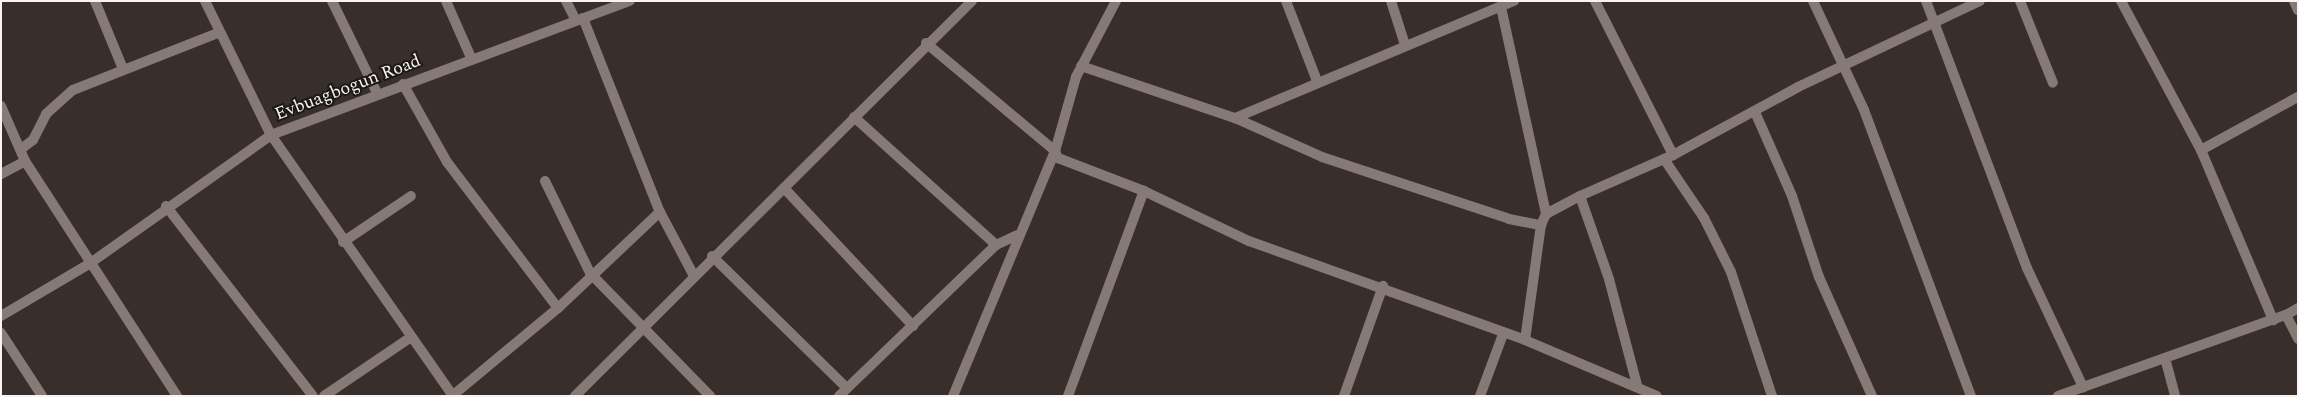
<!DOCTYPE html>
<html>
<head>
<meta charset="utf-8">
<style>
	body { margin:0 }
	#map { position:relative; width:2299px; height:397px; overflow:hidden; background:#382e2b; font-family:Spectral,serif }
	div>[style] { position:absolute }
	.minor>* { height:10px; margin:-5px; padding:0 5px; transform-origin:5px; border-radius:5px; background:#867a76 }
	span { translate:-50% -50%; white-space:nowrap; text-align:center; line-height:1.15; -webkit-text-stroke:4px #1c1816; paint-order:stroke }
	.street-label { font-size:18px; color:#faf3f1 }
	.frame { position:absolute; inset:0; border:2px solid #faf3f1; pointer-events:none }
</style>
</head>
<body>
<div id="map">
	<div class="minor">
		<div style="left:95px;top:1px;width:74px;rotate:67.6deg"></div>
		<div style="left:205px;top:1px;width:149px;rotate:63.8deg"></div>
		<div style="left:271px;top:135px;width:318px;rotate:55.1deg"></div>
		<div style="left:332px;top:1px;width:102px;rotate:63.9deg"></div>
		<div style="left:446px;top:1px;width:64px;rotate:66.2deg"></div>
		<div style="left:566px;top:1px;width:22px;rotate:63deg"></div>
		<div style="left:1116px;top:1px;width:86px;rotate:117.8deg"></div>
		<div style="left:1076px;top:77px;width:77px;rotate:105.8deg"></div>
		<div style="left:1055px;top:151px;width:8px;rotate:67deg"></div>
		<div style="left:1058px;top:158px;width:92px;rotate:21deg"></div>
		<div style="left:1144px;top:191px;width:116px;rotate:25.5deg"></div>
		<div style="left:1249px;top:241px;width:293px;rotate:19.7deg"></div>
		<div style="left:1525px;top:340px;width:143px;rotate:23deg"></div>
		<div style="left:1286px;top:1px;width:86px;rotate:68.8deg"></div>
		<div style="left:1391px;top:1px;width:46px;rotate:72.3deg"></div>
		<div style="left:1595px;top:1px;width:173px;rotate:63.1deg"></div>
		<div style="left:1813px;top:1px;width:120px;rotate:64.9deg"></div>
		<div style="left:1864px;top:110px;width:305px;rotate:69.5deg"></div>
		<div style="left:1926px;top:1px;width:285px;rotate:69.3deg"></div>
		<div style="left:2027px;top:268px;width:132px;rotate:64.8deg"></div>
		<div style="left:2020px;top:1px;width:88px;rotate:68.1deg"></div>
		<div style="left:2121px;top:1px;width:169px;rotate:61.8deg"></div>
		<div style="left:2201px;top:150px;width:111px;rotate:-28.7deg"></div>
		<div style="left:2294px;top:1px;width:10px;rotate:66deg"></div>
		<div style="left:1501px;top:7px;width:212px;rotate:77.7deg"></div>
		<div style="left:583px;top:18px;width:209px;rotate:68.4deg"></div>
		<div style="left:660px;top:212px;width:70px;rotate:62deg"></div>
		<div style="left:926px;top:43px;width:168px;rotate:39.9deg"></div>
		<div style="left:1055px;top:151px;width:265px;rotate:112.6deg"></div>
		<div style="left:1081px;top:66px;width:163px;rotate:18.7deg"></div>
		<div style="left:1235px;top:118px;width:303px;rotate:-22.8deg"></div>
		<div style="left:403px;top:84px;width:90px;rotate:60.6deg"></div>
		<div style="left:447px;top:162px;width:183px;rotate:52.8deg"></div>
		<div style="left:1px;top:106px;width:60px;rotate:66.4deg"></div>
		<div style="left:25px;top:161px;width:280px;rotate:57.1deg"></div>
		<div style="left:1755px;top:112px;width:92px;rotate:66.2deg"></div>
		<div style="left:1792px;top:196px;width:85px;rotate:71.6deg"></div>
		<div style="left:1819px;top:277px;width:130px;rotate:66deg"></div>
		<div style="left:854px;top:117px;width:191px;rotate:42deg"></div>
		<div style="left:1235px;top:118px;width:95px;rotate:24.1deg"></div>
		<div style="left:1322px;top:157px;width:197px;rotate:18.3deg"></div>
		<div style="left:1509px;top:219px;width:33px;rotate:11deg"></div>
		<div style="left:1541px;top:225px;width:12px;rotate:-66deg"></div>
		<div style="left:1546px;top:214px;width:38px;rotate:-28deg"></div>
		<div style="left:1580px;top:196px;width:102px;rotate:-23.8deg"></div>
		<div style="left:1673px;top:155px;width:142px;rotate:-28.5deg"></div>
		<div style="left:1798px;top:87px;width:201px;rotate:-25.3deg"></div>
		<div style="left:21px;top:149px;width:15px;rotate:-37deg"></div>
		<div style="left:33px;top:140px;width:29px;rotate:-63deg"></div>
		<div style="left:46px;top:114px;width:36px;rotate:-42deg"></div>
		<div style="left:73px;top:90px;width:156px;rotate:-21.5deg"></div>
		<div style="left:2201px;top:150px;width:185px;rotate:67deg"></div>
		<div style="left:1664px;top:159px;width:71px;rotate:55.9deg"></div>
		<div style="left:1704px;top:218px;width:60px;rotate:63.4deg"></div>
		<div style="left:1731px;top:272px;width:131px;rotate:71.7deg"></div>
		<div style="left:1px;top:174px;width:27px;rotate:-28deg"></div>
		<div style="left:545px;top:181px;width:102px;rotate:63.9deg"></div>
		<div style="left:590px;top:273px;width:172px;rotate:45.7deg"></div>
		<div style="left:784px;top:188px;width:189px;rotate:46.9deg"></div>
		<div style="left:1580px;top:196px;width:88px;rotate:70.7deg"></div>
		<div style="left:1609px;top:279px;width:110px;rotate:75.2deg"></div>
		<div style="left:166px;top:206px;width:240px;rotate:52.3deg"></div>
		<div style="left:343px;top:242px;width:82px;rotate:-34.1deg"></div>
		<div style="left:712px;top:256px;width:189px;rotate:44.4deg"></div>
		<div style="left:2298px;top:308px;width:14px;rotate:150deg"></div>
		<div style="left:2286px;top:315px;width:27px;rotate:63deg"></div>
		<div style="left:1px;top:316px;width:102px;rotate:-30.6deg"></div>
		<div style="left:89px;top:264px;width:223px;rotate:-35.3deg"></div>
		<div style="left:271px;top:135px;width:383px;rotate:-20.5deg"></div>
		<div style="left:1px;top:333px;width:75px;rotate:56.9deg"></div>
		<div style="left:1525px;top:340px;width:116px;rotate:-82.1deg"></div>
		<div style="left:2165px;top:358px;width:39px;rotate:75deg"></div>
		<div style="left:324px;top:396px;width:105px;rotate:-34.1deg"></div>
		<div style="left:452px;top:396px;width:138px;rotate:-39.7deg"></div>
		<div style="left:558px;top:308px;width:140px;rotate:-43.3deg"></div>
		<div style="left:575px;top:396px;width:560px;rotate:-44.86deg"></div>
		<div style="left:839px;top:396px;width:218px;rotate:-43.9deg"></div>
		<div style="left:996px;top:245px;width:23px;rotate:-25deg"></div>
		<div style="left:1068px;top:396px;width:219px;rotate:-69.7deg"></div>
		<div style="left:1344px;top:396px;width:117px;rotate:-70.5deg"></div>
		<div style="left:1480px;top:396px;width:66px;rotate:-69.6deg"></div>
		<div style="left:2058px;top:396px;width:242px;rotate:-19.6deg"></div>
	</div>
	<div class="street-label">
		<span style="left:348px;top:88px;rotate:-21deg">Evbuagbogun Road</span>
	</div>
	<div class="frame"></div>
</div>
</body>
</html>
